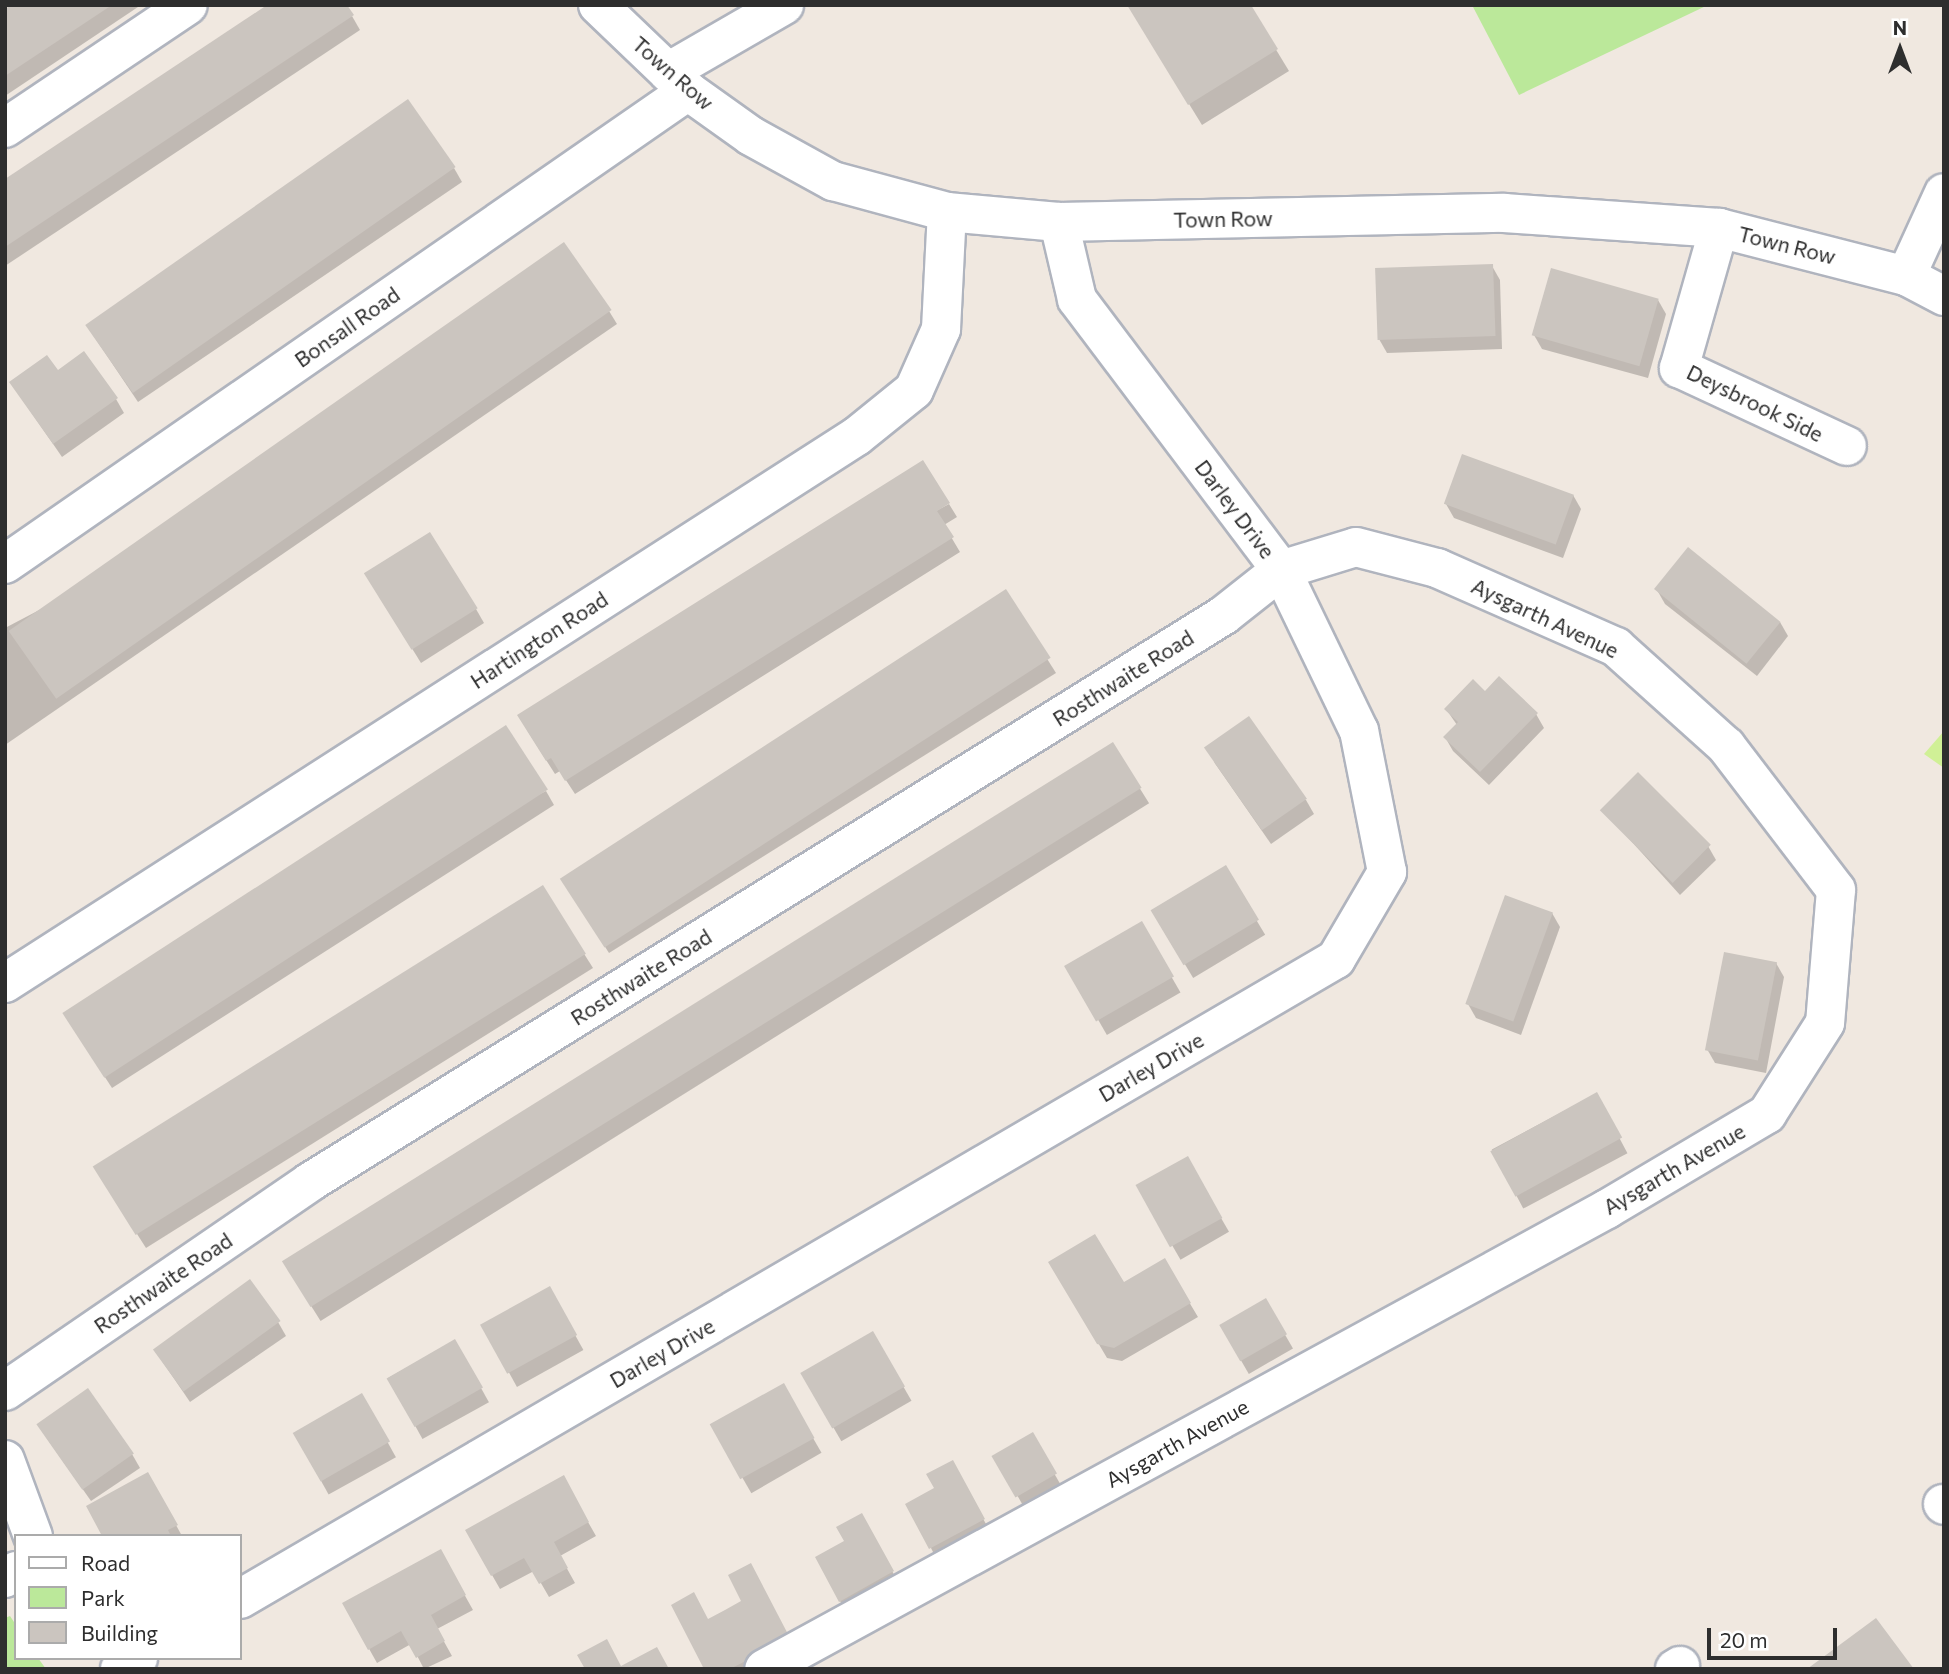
<!DOCTYPE html>
<html>
<head>
<meta charset="utf-8">
<style>
	body { margin:0 }
	#map { position:relative; width:1949px; height:1674px; overflow:hidden; background:#f0e8e0; font-family:Commissioner,sans-serif }
	div>[style] { position:absolute }
	.green>* { inset:0; background:#bbe89a }
	.pitch>* { inset:0; background:#d0f096 }
	.shadow>* { inset:0; background:#0003; transform-origin:0 0 }
	.building>* { inset:0; background:#cbc5bf; transform-origin:0 0 }
	.roads { filter:drop-shadow(2px 0 #b0b4be) drop-shadow(-2px 0 #b0b4be) drop-shadow(0 2px #b0b4be) drop-shadow(0 -2px #b0b4be) }
	.street>* { height:38px; margin:-19px; padding:0 19px; transform-origin:19px; border-radius:19px; background:#fff }
	.secondary>* { height:38px; margin:-19px; padding:0 19px; transform-origin:19px; border-radius:19px; background:#fff }
	span { translate:-50% -50%; white-space:nowrap; text-align:center; line-height:1.15; -webkit-text-stroke:5px #fff; paint-order:stroke }
	.street-label { font-size:21px; color:#2e2e2e }
	.frame { position:absolute; inset:0; border:7px solid #2e2e2e; pointer-events:none }
	.legend { position:absolute; left:14px; top:1534px; width:228px; height:126px; box-sizing:border-box; background:#fff; border:2px solid #ababab; margin:0; padding:9px 12px; list-style:none; font-size:21px; color:#2e2e2e }
	.legend li { display:flex; align-items:center; gap:14px; height:35px }
	.legend b { width:35px; border:2px solid #ababab }
	.north { position:absolute; left:1865px; top:14px; width:70px; height:70px; -webkit-text-stroke:5px #fff; paint-order:stroke; rotate:0deg; font-size:19px; font-weight:700; line-height:28px; text-align:center; color:#2e2e2e }
	.north::after { content:''; display:block; margin:auto; width:24px; height:32px; background:#2e2e2e; clip-path:polygon(50% 0,100% 100%,50% 72%,0 100%) }
	.scale { position:absolute; left:1707px; top:1628px; width:130px; height:32px; box-sizing:border-box; border:4px solid #2e2e2e; border-top:0; padding-left:9px; font-size:21px; line-height:24px; white-space:nowrap; color:#2e2e2e; -webkit-text-stroke:5px #fff; paint-order:stroke }
</style>
</head>
<body>
<div id="map">
	<div class="green">
		<div style="clip-path:polygon(1472px 5px,1708px 5px,1519px 95px)"></div>
		<div style="clip-path:polygon(10px 1616px,16px 1625px,16px 1658px,38px 1658px,46px 1669px,5px 1669px,5px 1618px)"></div>
	</div>
	<div class="pitch">
		<div style="clip-path:polygon(1944px 731px,1944px 768px,1924px 754px)"></div>
	</div>
	<div class="shadow">
		<div style="clip-path:polygon(14px 5px,141px 5px,5px 96px,5px 11px)"></div>
		<div style="clip-path:polygon(1128px 5px,1249px 5px,1289px 71px,1202px 125px)"></div>
		<div style="clip-path:polygon(352px 16px,360px 30px,5px 266px,5px 181px)"></div>
		<div style="clip-path:polygon(454px 168px,462px 182px,138px 402px,93px 335px)"></div>
		<div style="clip-path:polygon(1492px 266px,1500px 280px,1502px 349px,1387px 353px,1379px 339px)"></div>
		<div style="clip-path:polygon(1658px 300px,1666px 314px,1648px 378px,1542px 349px,1534px 335px)"></div>
		<div style="clip-path:polygon(609px 311px,617px 324px,5px 745px,5px 628px)"></div>
		<div style="clip-path:polygon(58px 373px,116px 399px,124px 413px,62px 457px,11px 383px)"></div>
		<div style="clip-path:polygon(1573px 495px,1581px 509px,1563px 558px,1454px 518px,1446px 504px)"></div>
		<div style="clip-path:polygon(949px 504px,957px 517px,944px 525px,960px 552px,575px 794px,560px 771px,555px 774px,527px 730px)"></div>
		<div style="clip-path:polygon(374px 587px,476px 609px,484px 623px,421px 663px)"></div>
		<div style="clip-path:polygon(1657px 590px,1780px 622px,1788px 636px,1757px 676px,1665px 604px)"></div>
		<div style="clip-path:polygon(1005px 592px,1056px 673px,609px 953px,566px 886px)"></div>
		<div style="clip-path:polygon(1485px 693px,1536px 714px,1544px 728px,1489px 785px,1453px 751px,1445px 737px,1457px 725px,1446px 709px)"></div>
		<div style="left:1112px;top:744px;width:70px;height:977px;rotate:58deg"></div>
		<div style="clip-path:polygon(1214px 762px,1306px 800px,1314px 814px,1271px 844px)"></div>
		<div style="clip-path:polygon(546px 791px,554px 805px,112px 1088px,71px 1025px)"></div>
		<div style="clip-path:polygon(1603px 810px,1708px 846px,1716px 860px,1680px 895px)"></div>
		<div style="left:1225px;top:868px;width:78px;height:84px;rotate:59deg"></div>
		<div style="clip-path:polygon(542px 887px,593px 968px,146px 1248px,103px 1181px)"></div>
		<div style="clip-path:polygon(1552px 913px,1560px 927px,1521px 1035px,1476px 1018px,1468px 1004px)"></div>
		<div style="left:1141px;top:924px;width:79px;height:85px;rotate:60deg"></div>
		<div style="clip-path:polygon(1776px 963px,1784px 977px,1766px 1073px,1715px 1063px,1707px 1049px)"></div>
		<div style="left:1596px;top:1094px;width:67px;height:118px;rotate:62deg"></div>
		<div style="left:1187px;top:1159px;width:84px;height:56px;rotate:60deg"></div>
		<div style="clip-path:polygon(1164px 1260px,1198px 1317px,1122px 1361px,1107px 1358px,1051px 1263px,1123px 1285px)"></div>
		<div style="left:549px;top:1288px;width:71px;height:76px;rotate:61deg"></div>
		<div style="left:1265px;top:1300px;width:56px;height:51px;rotate:60deg"></div>
		<div style="clip-path:polygon(278px 1322px,286px 1336px,190px 1402px,162px 1361px)"></div>
		<div style="left:873px;top:1334px;width:77px;height:81px;rotate:60deg"></div>
		<div style="left:455px;top:1341px;width:70px;height:76px;rotate:61deg"></div>
		<div style="left:783px;top:1386px;width:77px;height:81px;rotate:60deg"></div>
		<div style="left:362px;top:1396px;width:70px;height:77px;rotate:61deg"></div>
		<div style="left:1032px;top:1435px;width:62px;height:43px;rotate:60deg"></div>
		<div style="clip-path:polygon(46px 1437px,132px 1454px,140px 1468px,91px 1501px)"></div>
		<div style="clip-path:polygon(952px 1463px,991px 1533px,938px 1562px,931px 1548px,937px 1489px)"></div>
		<div style="clip-path:polygon(148px 1474px,182px 1536px,104px 1536px)"></div>
		<div style="clip-path:polygon(563px 1478px,596px 1536px,560px 1556px,575px 1583px,549px 1597px,534px 1571px,500px 1589px,467px 1531px)"></div>
		<div style="clip-path:polygon(870px 1529px,900px 1586px,848px 1615px,840px 1601px,846px 1542px)"></div>
		<div style="clip-path:polygon(440px 1551px,473px 1610px,437px 1629px,452px 1656px,424px 1669px,411px 1644px,377px 1663px,344px 1604px)"></div>
		<div style="clip-path:polygon(744px 1602px,765px 1669px,706px 1669px,708px 1621px)"></div>
	</div>
	<div class="building">
		<div style="clip-path:polygon(11px 5px,112px 5px,5px 76px,5px 9px)"></div>
		<div style="clip-path:polygon(267px 5px,347px 5px,354px 15px,5px 247px,5px 179px)"></div>
		<div style="clip-path:polygon(1127px 5px,1251px 5px,1278px 49px,1188px 105px)"></div>
		<div style="left:408px;top:99px;width:83px;height:394px;rotate:55deg"></div>
		<div style="left:564px;top:242px;width:83px;height:678px;rotate:55deg"></div>
		<div style="left:1493px;top:264px;width:72px;height:118px;rotate:88deg"></div>
		<div style="left:1551px;top:268px;width:112px;height:70px;rotate:16deg"></div>
		<div style="clip-path:polygon(84px 351px,118px 398px,53px 444px,9px 382px,47px 355px,58px 370px)"></div>
		<div style="left:1462px;top:454px;width:119px;height:53px;rotate:20deg"></div>
		<div style="clip-path:polygon(923px 460px,950px 503px,937px 511px,954px 537px,565px 781px,551px 758px,546px 761px,517px 715px)"></div>
		<div style="left:430px;top:532px;width:90px;height:78px;rotate:58deg"></div>
		<div style="left:1688px;top:547px;width:119px;height:54px;rotate:39deg"></div>
		<div style="left:1006px;top:589px;width:82px;height:532px;rotate:57deg"></div>
		<div style="clip-path:polygon(1499px 676px,1538px 713px,1480px 772px,1443px 737px,1458px 722px,1444px 709px,1473px 679px,1485px 691px)"></div>
		<div style="left:1249px;top:716px;width:101px;height:55px;rotate:55deg"></div>
		<div style="left:506px;top:725px;width:77px;height:529px;rotate:57deg"></div>
		<div style="left:1113px;top:742px;width:54px;height:980px;rotate:58deg"></div>
		<div style="left:1638px;top:772px;width:103px;height:54px;rotate:45deg"></div>
		<div style="left:1226px;top:865px;width:64px;height:88px;rotate:59deg"></div>
		<div style="left:543px;top:885px;width:81px;height:531px;rotate:58deg"></div>
		<div style="left:1505px;top:895px;width:51px;height:116px;rotate:20deg"></div>
		<div style="left:1142px;top:921px;width:64px;height:90px;rotate:60deg"></div>
		<div style="left:1724px;top:952px;width:54px;height:100px;rotate:11deg"></div>
		<div style="left:1597px;top:1092px;width:52px;height:122px;rotate:61deg"></div>
		<div style="left:1188px;top:1156px;width:71px;height:60px;rotate:61deg"></div>
		<div style="clip-path:polygon(1095px 1234px,1124px 1282px,1165px 1258px,1191px 1303px,1114px 1348px,1097px 1344px,1048px 1262px)"></div>
		<div style="left:250px;top:1279px;width:52px;height:120px;rotate:54deg"></div>
		<div style="left:550px;top:1286px;width:56px;height:80px;rotate:61deg"></div>
		<div style="left:1266px;top:1298px;width:42px;height:54px;rotate:60deg"></div>
		<div style="left:873px;top:1331px;width:64px;height:84px;rotate:60deg"></div>
		<div style="left:455px;top:1339px;width:56px;height:79px;rotate:60deg"></div>
		<div style="left:784px;top:1383px;width:63px;height:85px;rotate:61deg"></div>
		<div style="left:88px;top:1388px;width:80px;height:63px;rotate:55deg"></div>
		<div style="left:362px;top:1393px;width:56px;height:80px;rotate:60deg"></div>
		<div style="left:1033px;top:1432px;width:48px;height:48px;rotate:60deg"></div>
		<div style="clip-path:polygon(953px 1460px,985px 1519px,929px 1549px,905px 1504px,934px 1488px,926px 1474px)"></div>
		<div style="clip-path:polygon(148px 1472px,178px 1525px,168px 1530px,171px 1536px,102px 1536px,86px 1506px)"></div>
		<div style="clip-path:polygon(564px 1475px,589px 1522px,554px 1542px,568px 1568px,539px 1584px,524px 1558px,491px 1576px,465px 1530px)"></div>
		<div style="clip-path:polygon(862px 1513px,894px 1571px,839px 1602px,815px 1557px,844px 1541px,836px 1527px)"></div>
		<div style="clip-path:polygon(441px 1549px,466px 1595px,431px 1615px,445px 1641px,416px 1658px,401px 1631px,368px 1650px,342px 1603px)"></div>
		<div style="clip-path:polygon(751px 1563px,790px 1638px,730px 1669px,704px 1669px,671px 1605px,694px 1592px,708px 1619px,725px 1610px,741px 1601px,728px 1575px)"></div>
		<div style="clip-path:polygon(1876px 1618px,1914px 1669px,1807px 1669px)"></div>
		<div style="clip-path:polygon(607px 1639px,621px 1666px,657px 1647px,669px 1669px,585px 1669px,577px 1655px)"></div>
	</div>
	<div class="roads">
		<div class="street">
			<div style="left:668px;top:72px;width:134px;rotate:-30deg"></div>
			<div style="left:5px;top:128px;width:220px;rotate:-33.9deg"></div>
			<div style="left:1719px;top:228px;width:146px;rotate:105.9deg"></div>
			<div style="left:1679px;top:368px;width:185px;rotate:24.9deg"></div>
			<div style="left:1906px;top:276px;width:91px;rotate:-65.4deg"></div>
			<div style="left:5px;top:564px;width:831px;rotate:-34.7deg"></div>
			<div style="left:5px;top:983px;width:1012px;rotate:-32.7deg"></div>
			<div style="left:857px;top:436px;width:73px;rotate:-38.9deg"></div>
			<div style="left:914px;top:390px;width:67px;rotate:-66.1deg"></div>
			<div style="left:941px;top:329px;width:117px;rotate:-87.1deg"></div>
			<div style="left:5px;top:1391px;width:370px;rotate:-34.4deg"></div>
			<div style="left:310px;top:1182px;width:1076px;rotate:-31.81deg"></div>
			<div style="left:1224px;top:615px;width:73px;rotate:-38.3deg"></div>
			<div style="left:1281px;top:570px;width:78px;rotate:-17deg"></div>
			<div style="left:1356px;top:547px;width:84px;rotate:14.5deg"></div>
			<div style="left:1437px;top:568px;width:196px;rotate:23.8deg"></div>
			<div style="left:1616px;top:647px;width:148px;rotate:42deg"></div>
			<div style="left:1726px;top:746px;width:181px;rotate:52.6deg"></div>
			<div style="left:1836px;top:890px;width:133px;rotate:94.7deg"></div>
			<div style="left:1825px;top:1023px;width:108px;rotate:122.5deg"></div>
			<div style="left:1767px;top:1114px;width:186px;rotate:149.3deg"></div>
			<div style="left:1607px;top:1209px;width:960px;rotate:151.38deg"></div>
			<div style="left:5px;top:1460px;width:81px;rotate:69.8deg"></div>
			<div style="left:1943px;top:1504px;width:1px;rotate:45deg"></div>
			<div style="left:5px;top:1578px;width:13px;rotate:-32deg"></div>
			<div style="left:240px;top:1599px;width:1269px;rotate:-30.28deg"></div>
			<div style="left:1336px;top:959px;width:101px;rotate:-59.6deg"></div>
			<div style="left:1387px;top:872px;width:144px;rotate:-101.2deg"></div>
			<div style="left:1359px;top:731px;width:179px;rotate:-115.8deg"></div>
			<div style="left:1281px;top:570px;width:339px;rotate:-127deg"></div>
			<div style="left:1077px;top:299px;width:79px;rotate:-103.2deg"></div>
			<div style="left:120px;top:1669px;width:21px;rotate:-31deg"></div>
			<div style="left:1675px;top:1669px;width:6px;rotate:-31deg"></div>
		</div>
		<div class="secondary">
			<div style="left:598px;top:5px;width:124px;rotate:43.7deg"></div>
			<div style="left:688px;top:91px;width:77px;rotate:35.5deg"></div>
			<div style="left:751px;top:136px;width:94px;rotate:28.8deg"></div>
			<div style="left:833px;top:181px;width:118px;rotate:15.2deg"></div>
			<div style="left:947px;top:212px;width:112px;rotate:5.1deg"></div>
			<div style="left:1059px;top:222px;width:445px;rotate:-1.2deg"></div>
			<div style="left:1504px;top:213px;width:216px;rotate:4deg"></div>
			<div style="left:1719px;top:228px;width:193px;rotate:14.4deg"></div>
			<div style="left:1906px;top:276px;width:43px;rotate:27.8deg"></div>
		</div>
	</div>
	<div class="street-label">
		<span style="left:673px;top:73px;rotate:41deg">Town Row</span>
		<span style="left:1223px;top:219px;rotate:-1deg">Town Row</span>
		<span style="left:1787px;top:245px;rotate:14deg">Town Row</span>
		<span style="left:347px;top:327px;rotate:-35deg">Bonsall Road</span>
		<span style="left:1755px;top:403px;rotate:26deg">Deysbrook Side</span>
		<span style="left:1235px;top:509px;rotate:53deg">Darley Drive</span>
		<span style="left:1545px;top:618px;rotate:25deg">Aysgarth Avenue</span>
		<span style="left:539px;top:640px;rotate:-33deg">Hartington Road</span>
		<span style="left:1123px;top:678px;rotate:-32deg">Rosthwaite Road</span>
		<span style="left:641px;top:977px;rotate:-32deg">Rosthwaite Road</span>
		<span style="left:1151px;top:1067px;rotate:-30deg">Darley Drive</span>
		<span style="left:1674px;top:1169px;rotate:-30deg">Aysgarth Avenue</span>
		<span style="left:163px;top:1283px;rotate:-34deg">Rosthwaite Road</span>
		<span style="left:662px;top:1353px;rotate:-30deg">Darley Drive</span>
		<span style="left:1177px;top:1443px;rotate:-29deg">Aysgarth Avenue</span>
	</div>
	<div class="frame"></div>
	<ul class="legend">
	<li><b style="height:9px;background:#fff"></b>Road</li>
	<li><b style="height:19px;background:#bbe89a"></b>Park</li>
	<li><b style="height:19px;background:#cbc5bf"></b>Building</li>
	</ul>
	<div class="north">N</div>
	<div class="scale">20 m</div>
</div>
</body>
</html>
